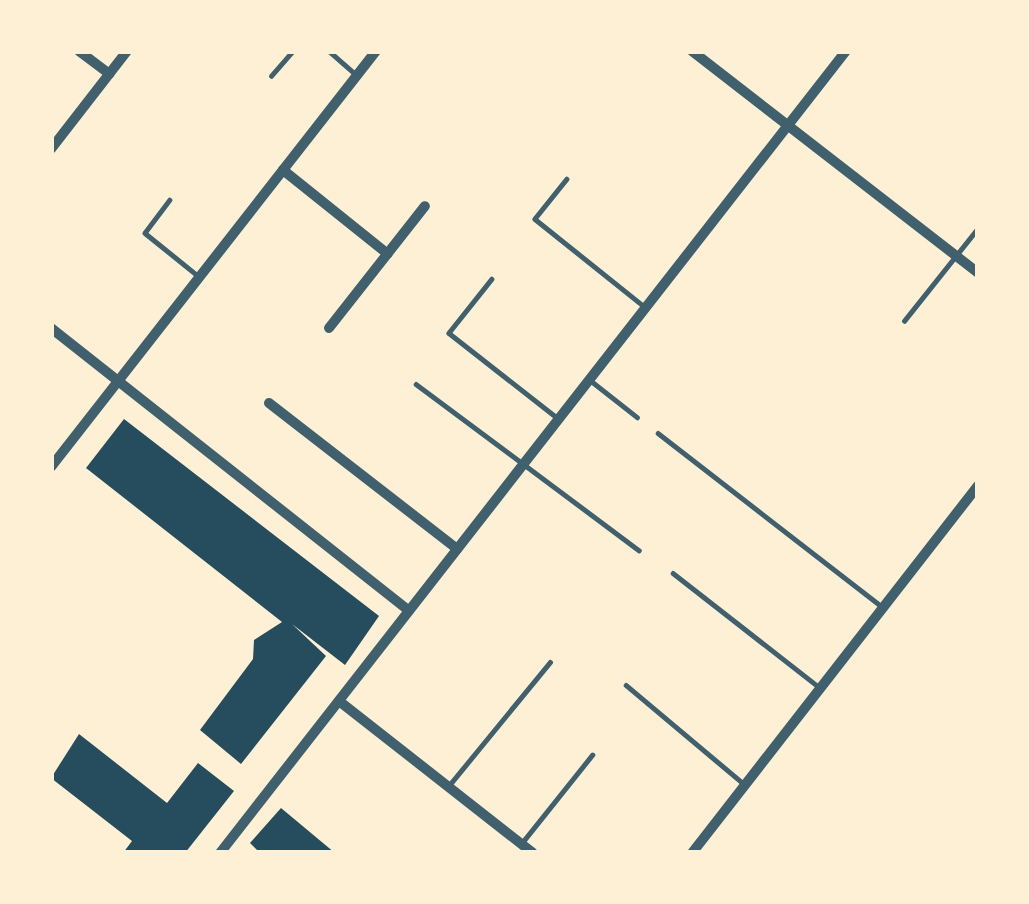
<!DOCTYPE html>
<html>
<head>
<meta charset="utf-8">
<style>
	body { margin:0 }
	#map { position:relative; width:1029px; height:904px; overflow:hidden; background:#fdf0d5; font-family:"Fira Sans Condensed",sans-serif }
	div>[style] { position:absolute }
	.building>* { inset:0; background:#264d5e }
	.service>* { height:4.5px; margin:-2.25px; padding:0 2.25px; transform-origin:2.25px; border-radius:2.25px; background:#3f606c }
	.minor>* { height:10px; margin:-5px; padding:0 5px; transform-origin:5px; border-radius:5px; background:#3f606c }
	span { translate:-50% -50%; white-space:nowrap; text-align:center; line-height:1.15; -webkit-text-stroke:12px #fdf0d5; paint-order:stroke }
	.frame { position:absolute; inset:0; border:54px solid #fdf0d5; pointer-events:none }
</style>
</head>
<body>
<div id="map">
	<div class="building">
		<div style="clip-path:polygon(124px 419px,379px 616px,345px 665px,292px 624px,326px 656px,241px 764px,200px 730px,253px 659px,254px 640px,282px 622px,86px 468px)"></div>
		<div style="clip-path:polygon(79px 734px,167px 803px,198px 763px,234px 791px,185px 853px,123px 853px,132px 841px,51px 778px)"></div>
		<div style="clip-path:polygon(281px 808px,335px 853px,260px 853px,250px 843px)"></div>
	</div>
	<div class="service">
		<div style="left:329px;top:51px;width:37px;rotate:41deg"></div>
		<div style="left:271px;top:76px;width:33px;rotate:-49deg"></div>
		<div style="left:567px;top:179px;width:51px;rotate:128.7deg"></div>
		<div style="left:535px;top:219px;width:141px;rotate:38.7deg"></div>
		<div style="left:170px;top:200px;width:41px;rotate:127.1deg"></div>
		<div style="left:145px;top:233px;width:67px;rotate:38.9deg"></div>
		<div style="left:492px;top:279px;width:69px;rotate:128.5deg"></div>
		<div style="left:449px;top:333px;width:135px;rotate:38.1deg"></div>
		<div style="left:904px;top:321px;width:119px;rotate:-51.5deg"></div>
		<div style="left:590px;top:380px;width:60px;rotate:38.2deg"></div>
		<div style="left:416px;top:384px;width:278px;rotate:36.7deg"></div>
		<div style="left:658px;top:433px;width:282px;rotate:37.8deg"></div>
		<div style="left:673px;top:573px;width:185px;rotate:38deg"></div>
		<div style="left:626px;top:685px;width:155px;rotate:40deg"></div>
		<div style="left:451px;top:783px;width:156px;rotate:-50.7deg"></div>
		<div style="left:521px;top:844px;width:114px;rotate:-51.4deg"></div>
	</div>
	<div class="minor">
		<div style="left:79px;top:51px;width:38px;rotate:37deg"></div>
		<div style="left:692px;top:51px;width:362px;rotate:37.8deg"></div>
		<div style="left:51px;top:149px;width:124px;rotate:-52.2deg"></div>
		<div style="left:283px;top:170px;width:134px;rotate:38.7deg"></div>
		<div style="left:51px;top:328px;width:456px;rotate:38.3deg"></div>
		<div style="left:329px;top:328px;width:155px;rotate:-51.8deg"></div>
		<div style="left:269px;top:403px;width:238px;rotate:37.8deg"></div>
		<div style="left:51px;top:467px;width:528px;rotate:-52deg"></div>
		<div style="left:339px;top:701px;width:246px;rotate:38.1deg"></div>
		<div style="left:220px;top:853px;width:1017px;rotate:-52.03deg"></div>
		<div style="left:692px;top:853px;width:465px;rotate:-52.1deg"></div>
	</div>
	<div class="frame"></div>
</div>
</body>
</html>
